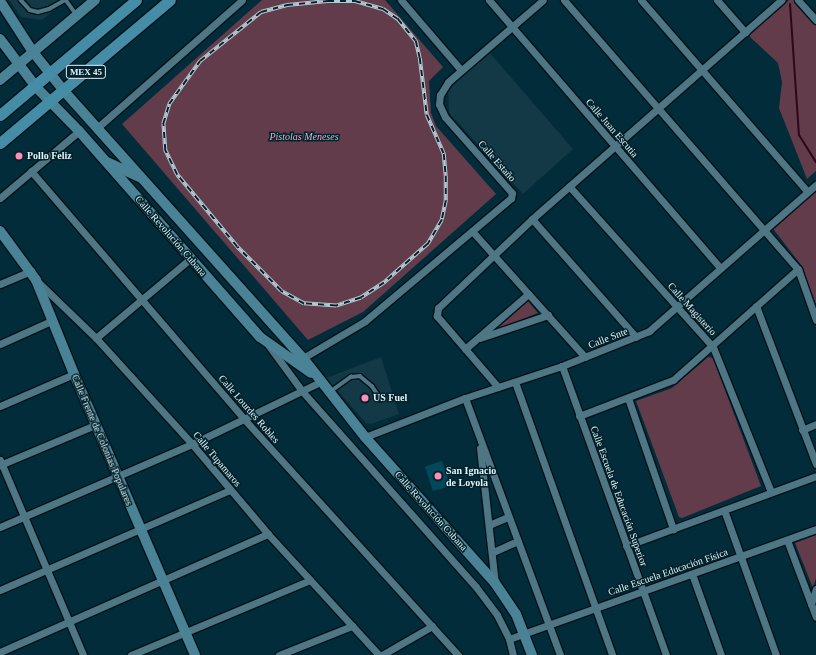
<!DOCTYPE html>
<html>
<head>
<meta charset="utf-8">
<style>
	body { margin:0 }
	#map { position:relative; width:816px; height:655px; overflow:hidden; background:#022c39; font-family:Georgia,serif }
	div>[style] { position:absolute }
	.built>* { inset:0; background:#123945 }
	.green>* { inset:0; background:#633c4b }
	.stream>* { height:2px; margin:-1px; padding:0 1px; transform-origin:1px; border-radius:1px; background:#2e0619 }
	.building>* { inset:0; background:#02485b; transform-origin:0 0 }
	.roads { filter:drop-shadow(1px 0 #01131a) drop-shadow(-1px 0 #01131a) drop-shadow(0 1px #01131a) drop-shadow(0 -1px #01131a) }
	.lane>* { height:3.5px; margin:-1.75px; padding:0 1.75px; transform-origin:1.75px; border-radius:1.75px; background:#4f7685 }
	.street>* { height:7px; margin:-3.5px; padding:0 3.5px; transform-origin:3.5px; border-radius:3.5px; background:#4f7685 }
	.secondary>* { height:10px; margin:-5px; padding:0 5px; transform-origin:5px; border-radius:5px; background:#4a8296 }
	.primary>* { height:11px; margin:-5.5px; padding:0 5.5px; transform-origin:5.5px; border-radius:5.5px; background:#458da7 }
	.rail>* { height:3.5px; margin-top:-1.75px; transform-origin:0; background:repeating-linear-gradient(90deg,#03222b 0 6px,#b1cad3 0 12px); box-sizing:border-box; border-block:1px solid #b1cad3 }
	.dots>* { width:11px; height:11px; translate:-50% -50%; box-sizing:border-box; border:2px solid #03222b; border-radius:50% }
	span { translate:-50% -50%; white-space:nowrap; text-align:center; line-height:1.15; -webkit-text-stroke:3px #03222b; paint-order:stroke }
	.shield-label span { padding:1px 3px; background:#03222b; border:1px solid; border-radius:3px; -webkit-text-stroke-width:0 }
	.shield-label { font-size:9px; color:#e0f5fd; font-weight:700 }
	.street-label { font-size:10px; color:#e0f5fd }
	.park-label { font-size:10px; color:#f4a6c2; font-style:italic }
	.poi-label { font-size:10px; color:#e0f5fd; font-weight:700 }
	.left { translate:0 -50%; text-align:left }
</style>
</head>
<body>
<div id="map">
	<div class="built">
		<div style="clip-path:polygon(9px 0,67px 0,42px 20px,21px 17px)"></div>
		<div style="clip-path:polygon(490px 53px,573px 149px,523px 194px,449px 113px,448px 88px)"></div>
		<div style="clip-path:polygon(381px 357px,399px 414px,371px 424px,366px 423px,326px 378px)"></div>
	</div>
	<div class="green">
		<div style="clip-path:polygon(262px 0,385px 0,443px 67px,429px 81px,431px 113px,436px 126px,496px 194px,363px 312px,308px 340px,122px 124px)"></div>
		<div style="clip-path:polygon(789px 0,795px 0,816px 20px,816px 171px,807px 179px,779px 108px,782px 82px,778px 63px,748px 35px)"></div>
		<div style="clip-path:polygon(816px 189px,816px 305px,801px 265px,771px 226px)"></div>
		<div style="clip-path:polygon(528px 301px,538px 313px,492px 331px)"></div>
		<div style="clip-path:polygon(708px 357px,713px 358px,761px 486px,682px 518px,679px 517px,636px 401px,672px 388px)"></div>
		<div style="clip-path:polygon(816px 535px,816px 578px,813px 588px,795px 543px)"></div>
	</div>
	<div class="stream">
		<div style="left:790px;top:4px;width:131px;rotate:86.1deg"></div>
		<div style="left:799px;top:135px;width:32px;rotate:58deg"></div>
	</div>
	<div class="building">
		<div style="left:442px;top:461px;width:26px;height:18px;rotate:72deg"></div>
	</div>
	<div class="roads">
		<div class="lane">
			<div style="left:21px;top:0;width:13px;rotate:48deg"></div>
			<div style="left:30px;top:10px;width:8px;rotate:14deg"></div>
			<div style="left:38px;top:12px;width:11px;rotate:-15deg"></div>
			<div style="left:49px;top:9px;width:18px;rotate:-29deg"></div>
			<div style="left:66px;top:0;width:17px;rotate:54deg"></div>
			<div style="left:330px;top:392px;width:26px;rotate:-36deg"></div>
			<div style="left:351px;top:377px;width:9px;rotate:-6deg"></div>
			<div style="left:360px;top:376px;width:16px;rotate:40deg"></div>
			<div style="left:372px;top:386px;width:16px;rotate:55deg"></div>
		</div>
		<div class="street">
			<div style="left:401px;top:0;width:92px;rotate:49.4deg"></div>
			<div style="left:489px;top:0;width:354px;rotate:49.2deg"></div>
			<div style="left:564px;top:0;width:357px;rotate:49deg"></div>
			<div style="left:798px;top:269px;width:54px;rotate:70.6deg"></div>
			<div style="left:641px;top:0;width:254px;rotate:49deg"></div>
			<div style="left:717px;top:0;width:43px;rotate:48.8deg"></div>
			<div style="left:798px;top:0;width:27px;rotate:48deg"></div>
			<div style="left:97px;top:128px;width:193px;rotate:-41.4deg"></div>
			<div style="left:31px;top:171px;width:327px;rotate:49.3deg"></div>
			<div style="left:244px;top:419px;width:319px;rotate:47.8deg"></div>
			<div style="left:569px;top:186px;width:216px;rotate:48.2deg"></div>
			<div style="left:713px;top:347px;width:156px;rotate:68.2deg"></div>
			<div style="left:0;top:198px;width:104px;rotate:-40.3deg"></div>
			<div style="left:532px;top:219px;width:157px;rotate:48.6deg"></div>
			<div style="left:472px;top:231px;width:169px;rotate:48.1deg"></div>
			<div style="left:37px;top:281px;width:82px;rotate:44deg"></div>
			<div style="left:96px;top:338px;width:143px;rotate:47.8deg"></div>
			<div style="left:192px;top:444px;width:118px;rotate:49.8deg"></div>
			<div style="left:268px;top:534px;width:164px;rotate:47.5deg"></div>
			<div style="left:0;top:284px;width:34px;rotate:-23deg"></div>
			<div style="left:756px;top:306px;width:169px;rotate:69.2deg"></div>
			<div style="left:96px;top:338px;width:124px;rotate:-40.1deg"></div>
			<div style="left:480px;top:338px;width:72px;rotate:-18.7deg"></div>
			<div style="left:0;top:344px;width:56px;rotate:-24.3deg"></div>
			<div style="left:269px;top:346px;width:56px;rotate:53.7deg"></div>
			<div style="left:302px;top:391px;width:262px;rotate:48.4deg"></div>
			<div style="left:476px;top:587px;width:35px;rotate:53deg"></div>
			<div style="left:497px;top:615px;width:27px;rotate:63deg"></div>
			<div style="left:465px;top:349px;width:84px;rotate:-41.1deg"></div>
			<div style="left:303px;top:358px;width:72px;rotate:-30.8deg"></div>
			<div style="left:365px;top:321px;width:191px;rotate:-40.1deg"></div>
			<div style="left:511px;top:198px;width:5px;rotate:-79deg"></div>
			<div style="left:512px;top:193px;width:101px;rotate:-131.4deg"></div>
			<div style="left:445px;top:117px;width:14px;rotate:-115deg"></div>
			<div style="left:439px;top:104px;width:9px;rotate:-84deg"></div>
			<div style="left:440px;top:95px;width:15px;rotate:-58deg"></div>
			<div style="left:448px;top:82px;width:125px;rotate:-40.8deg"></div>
			<div style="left:562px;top:366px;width:307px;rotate:70.2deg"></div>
			<div style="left:515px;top:382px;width:290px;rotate:70.4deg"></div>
			<div style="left:498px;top:387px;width:94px;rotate:-130.7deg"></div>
			<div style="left:437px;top:316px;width:8px;rotate:-83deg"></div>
			<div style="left:438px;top:308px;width:129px;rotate:-43.4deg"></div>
			<div style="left:532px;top:219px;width:332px;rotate:-41.3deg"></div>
			<div style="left:465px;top:398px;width:274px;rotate:69.7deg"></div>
			<div style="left:628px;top:398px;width:139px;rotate:71deg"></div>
			<div style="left:0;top:406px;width:81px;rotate:-23.4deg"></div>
			<div style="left:579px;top:416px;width:101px;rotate:-21deg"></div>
			<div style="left:673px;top:380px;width:167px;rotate:-41.6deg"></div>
			<div style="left:802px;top:430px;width:15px;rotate:-23deg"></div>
			<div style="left:365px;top:437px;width:107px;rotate:-21.3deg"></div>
			<div style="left:465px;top:398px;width:102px;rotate:-18.3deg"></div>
			<div style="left:562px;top:366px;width:94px;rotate:-21.9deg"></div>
			<div style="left:649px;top:331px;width:222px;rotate:-41.2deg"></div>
			<div style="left:480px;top:448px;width:136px;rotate:83.7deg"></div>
			<div style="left:0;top:460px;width:212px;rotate:66.9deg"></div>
			<div style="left:0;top:465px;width:103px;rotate:-22.8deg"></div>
			<div style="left:724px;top:510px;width:154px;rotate:70.3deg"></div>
			<div style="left:489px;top:525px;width:21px;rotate:-23deg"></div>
			<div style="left:0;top:527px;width:209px;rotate:-23.4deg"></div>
			<div style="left:192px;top:444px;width:142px;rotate:-25.8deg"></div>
			<div style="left:787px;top:540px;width:82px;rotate:69.4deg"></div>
			<div style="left:626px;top:546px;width:202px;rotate:-20.2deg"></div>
			<div style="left:493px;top:552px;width:27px;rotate:-24deg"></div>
			<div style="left:692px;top:574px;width:86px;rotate:70.3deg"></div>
			<div style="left:0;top:590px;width:251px;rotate:-23.5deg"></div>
			<div style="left:811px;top:604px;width:16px;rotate:-72deg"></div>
			<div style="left:0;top:652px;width:293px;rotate:-23.8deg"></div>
			<div style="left:131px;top:655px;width:194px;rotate:-22.7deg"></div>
			<div style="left:279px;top:655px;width:79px;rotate:-21.7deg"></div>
			<div style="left:382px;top:655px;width:58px;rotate:-30.1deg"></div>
			<div style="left:513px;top:655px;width:16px;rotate:-104deg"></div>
			<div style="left:509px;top:639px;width:326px;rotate:-19.7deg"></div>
		</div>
		<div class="secondary">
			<div style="left:0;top:1px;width:61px;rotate:57.1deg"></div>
			<div style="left:33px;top:52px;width:50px;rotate:51.5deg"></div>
			<div style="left:64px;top:91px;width:358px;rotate:48.2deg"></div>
			<div style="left:303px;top:358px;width:100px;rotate:51.9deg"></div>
			<div style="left:365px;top:437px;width:195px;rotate:48.3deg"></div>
			<div style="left:495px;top:583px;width:37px;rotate:56deg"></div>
			<div style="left:516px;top:614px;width:44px;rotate:68.7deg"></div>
			<div style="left:0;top:39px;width:60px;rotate:53.1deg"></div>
			<div style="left:36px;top:87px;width:62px;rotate:45.7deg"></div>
			<div style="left:79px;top:131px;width:274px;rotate:48.7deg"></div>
			<div style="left:260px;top:337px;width:62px;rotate:35.2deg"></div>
			<div style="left:0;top:80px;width:124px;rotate:-40.1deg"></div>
			<div style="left:107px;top:162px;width:38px;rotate:25deg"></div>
			<div style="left:0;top:231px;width:61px;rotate:53.7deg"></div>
			<div style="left:36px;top:280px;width:101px;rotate:68deg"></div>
			<div style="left:74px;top:374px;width:306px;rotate:66.7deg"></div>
		</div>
		<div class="primary">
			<div style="left:0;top:115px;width:178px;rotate:-40.2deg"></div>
			<div style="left:0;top:143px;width:222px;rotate:-40.1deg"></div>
		</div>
	</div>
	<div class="rail">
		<div style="left:328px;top:1px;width:27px"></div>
		<div style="left:355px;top:1px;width:29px;rotate:16deg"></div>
		<div style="left:383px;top:9px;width:18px;rotate:34deg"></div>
		<div style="left:398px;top:19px;width:28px;rotate:51deg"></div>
		<div style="left:416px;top:41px;width:17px;rotate:77deg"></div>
		<div style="left:420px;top:58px;width:57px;rotate:83deg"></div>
		<div style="left:427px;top:115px;width:43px;rotate:66.4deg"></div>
		<div style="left:444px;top:154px;width:22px;rotate:85deg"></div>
		<div style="left:446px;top:176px;width:25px;rotate:90deg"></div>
		<div style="left:446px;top:201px;width:19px;rotate:102deg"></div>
		<div style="left:442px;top:220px;width:28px;rotate:120deg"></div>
		<div style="left:428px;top:244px;width:59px;rotate:138.4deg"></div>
		<div style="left:384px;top:283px;width:27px;rotate:147deg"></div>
		<div style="left:361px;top:298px;width:26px;rotate:162deg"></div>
		<div style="left:336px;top:306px;width:32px;rotate:-176deg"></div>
		<div style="left:304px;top:304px;width:26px;rotate:-151deg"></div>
		<div style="left:281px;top:291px;width:62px;rotate:-135deg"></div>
		<div style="left:237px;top:247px;width:94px;rotate:-129.8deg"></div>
		<div style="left:177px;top:175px;width:28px;rotate:-116deg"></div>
		<div style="left:165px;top:150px;width:26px;rotate:-94deg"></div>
		<div style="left:163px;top:124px;width:21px;rotate:-73deg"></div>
		<div style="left:169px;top:104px;width:53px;rotate:-54.2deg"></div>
		<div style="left:200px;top:61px;width:78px;rotate:-38.8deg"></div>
		<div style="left:261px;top:12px;width:27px;rotate:-15deg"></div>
		<div style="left:287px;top:5px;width:41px;rotate:-5.6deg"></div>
	</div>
	<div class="dots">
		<div style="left:19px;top:156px;background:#ff8eba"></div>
		<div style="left:365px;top:398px;background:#ff8eba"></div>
		<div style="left:438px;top:476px;background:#ff8eba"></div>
	</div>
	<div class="shield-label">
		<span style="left:86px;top:72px">MEX 45</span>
	</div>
	<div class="street-label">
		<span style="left:612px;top:128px;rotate:49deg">Calle Juan Escutia</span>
		<span style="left:497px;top:161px;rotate:49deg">Calle Estaño</span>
		<span style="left:171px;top:236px;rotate:49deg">Calle Revolución Cubana</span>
		<span style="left:692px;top:309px;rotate:48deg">Calle Magisterio</span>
		<span style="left:608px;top:338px;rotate:-21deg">Calle Snte</span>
		<span style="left:249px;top:409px;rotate:49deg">Calle Lourdes Robles</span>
		<span style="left:102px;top:440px;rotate:67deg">Calle Frente de Colonias Populares</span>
		<span style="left:217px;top:459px;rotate:50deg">Calle Tupamaros</span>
		<span style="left:619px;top:496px;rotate:70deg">Calle Escuela de Educación Superior</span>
		<span style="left:431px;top:511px;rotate:48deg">Calle Revolución Cubana</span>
		<span style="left:668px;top:572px;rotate:-19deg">Calle Escuela Educación Física</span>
	</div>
	<div class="park-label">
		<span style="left:304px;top:137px">Pistolas Meneses</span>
	</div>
	<div class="poi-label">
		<span class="left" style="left:27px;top:156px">Pollo Feliz</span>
		<span class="left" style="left:373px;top:398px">US Fuel</span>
		<span class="left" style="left:446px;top:476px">San Ignacio<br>de Loyola</span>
	</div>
</div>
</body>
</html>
